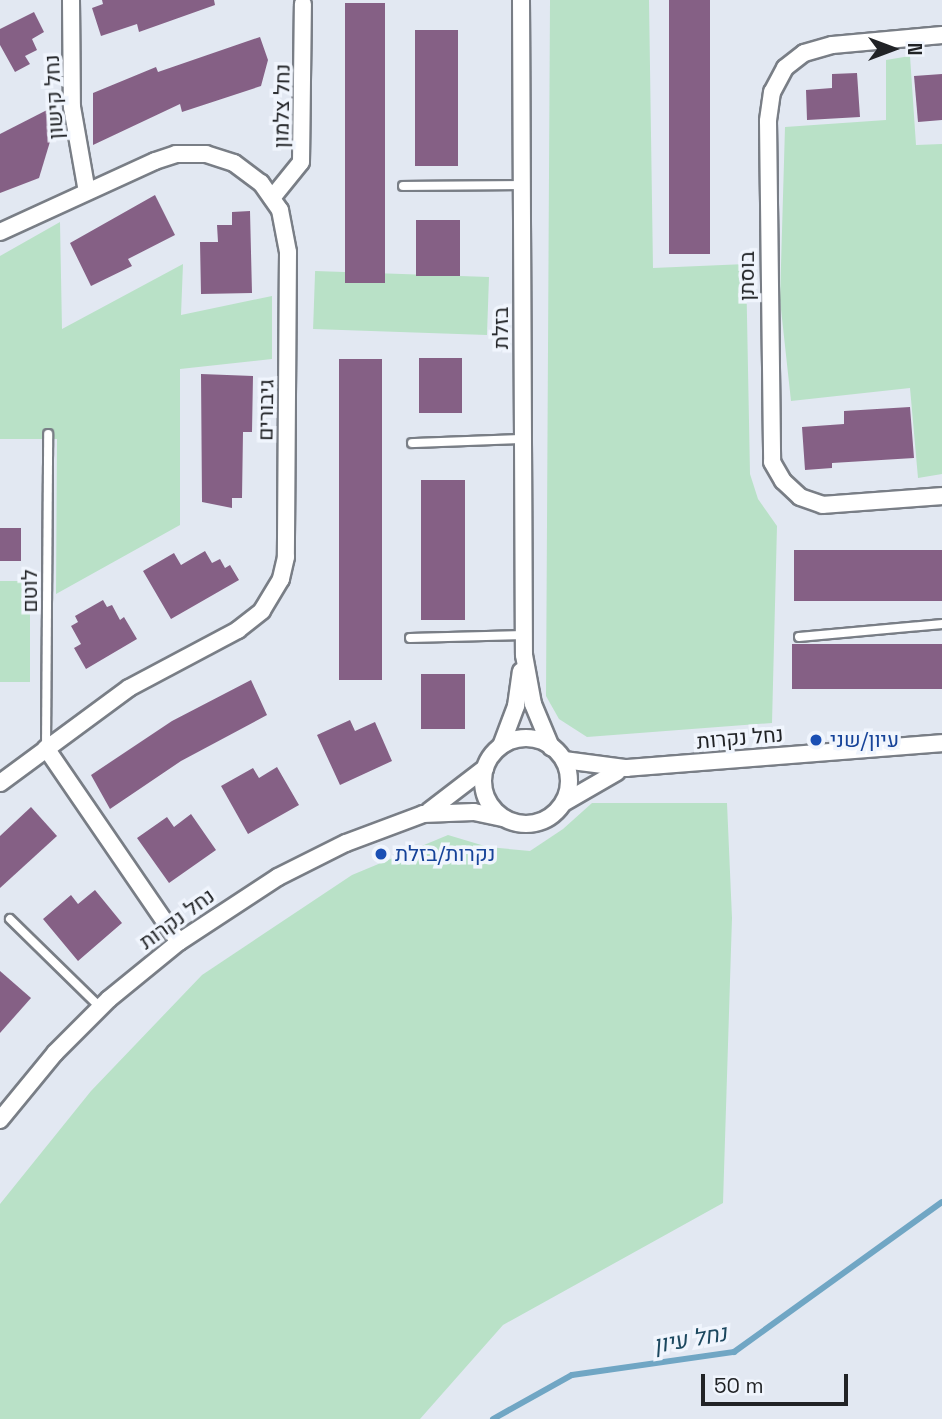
<!DOCTYPE html>
<html>
<head>
<meta charset="utf-8">
<style>
	body { margin:0 }
	#map { position:relative; width:942px; height:1419px; overflow:hidden; background:#e2e8f2; font-family:"Space Grotesk",Heebo,sans-serif }
	div>[style] { position:absolute }
	.green>* { inset:0; background:#b9e1c7; transform-origin:0 0 }
	.stream>* { height:6px; margin:-3px; padding:0 3px; transform-origin:3px; border-radius:3px; background:#70a6c4 }
	.building>* { inset:0; background:#856085; transform-origin:0 0 }
	.roads { filter:drop-shadow(2px 0 #797e86) drop-shadow(-2px 0 #797e86) drop-shadow(0 2px #797e86) drop-shadow(0 -2px #797e86) }
	.lane>* { height:8px; margin:-4px; padding:0 4px; transform-origin:4px; border-radius:4px; background:#fff }
	.street>* { height:16px; margin:-8px; padding:0 8px; transform-origin:8px; border-radius:8px; background:#fff }
	.street>.ring { margin:-8px; padding:0; box-sizing:content-box; background:none; border:16px solid #fff; border-radius:50% }
	.dots>* { width:19px; height:19px; translate:-50% -50%; box-sizing:border-box; border:4px solid #f0f5fd; border-radius:50% }
	span { translate:-50% -50%; white-space:nowrap; text-align:center; line-height:1.15; -webkit-text-stroke:7px #f0f5fd; paint-order:stroke }
	.street-label { font-size:21px; color:#212326 }
	.transit-label { font-size:21px; color:#164399 }
	.left { translate:0 -50%; text-align:left }
	.water-label { font-size:23px; color:#1c485f; font-style:italic }
	.north { position:absolute; left:858px; top:14px; width:70px; height:70px; -webkit-text-stroke:5px #f0f5fd; paint-order:stroke; rotate:90deg; font-size:19px; font-weight:700; line-height:28px; text-align:center; color:#212326 }
	.north::after { content:''; display:block; margin:auto; width:24px; height:32px; background:#212326; clip-path:polygon(50% 0,100% 100%,50% 72%,0 100%) }
	.scale { position:absolute; left:701px; top:1374px; width:147px; height:32px; box-sizing:border-box; border:4px solid #212326; border-top:0; padding-left:9px; font-size:21px; line-height:24px; white-space:nowrap; color:#212326; -webkit-text-stroke:5px #f0f5fd; paint-order:stroke }
</style>
</head>
<body>
<div id="map">
	<div class="green">
		<div style="clip-path:polygon(550px 0,649px 0,653px 268px,746px 264px,750px 474px,758px 499px,777px 526px,772px 723px,587px 737px,559px 719px,546px 696px)"></div>
		<div style="clip-path:polygon(910px 56px,916px 145px,942px 144px,942px 474px,918px 478px,910px 388px,791px 401px,780px 300px,785px 127px,886px 120px,886px 60px)"></div>
		<div style="clip-path:polygon(60px 222px,62px 329px,183px 264px,181px 315px,272px 296px,272px 359px,180px 369px,180px 525px,56px 594px,57px 439px,0 439px,0 256px)"></div>
		<div style="left:489px;top:277px;width:58px;height:174px;rotate:92deg"></div>
		<div style="left:0;top:581px;width:30px;height:101px"></div>
		<div style="clip-path:polygon(592px 803px,727px 803px,732px 918px,723px 1203px,503px 1325px,420px 1419px,0 1419px,0 1204px,91px 1091px,202px 975px,352px 875px,448px 835px,488px 847px,530px 851px,563px 829px)"></div>
	</div>
	<div class="stream">
		<div style="left:493px;top:1419px;width:90px;rotate:-29.1deg"></div>
		<div style="left:572px;top:1375px;width:164px;rotate:-8.1deg"></div>
		<div style="left:734px;top:1352px;width:256px;rotate:-35.8deg"></div>
	</div>
	<div class="building">
		<div style="clip-path:polygon(102px 0,214px 0,215px 5px,139px 32px,137px 24px,101px 36px,92px 8px,103px 4px)"></div>
		<div style="left:669px;top:0;width:41px;height:254px"></div>
		<div style="left:345px;top:3px;width:40px;height:280px"></div>
		<div style="clip-path:polygon(34px 12px,44px 32px,32px 39px,37px 50px,25px 56px,30px 64px,15px 72px,0 45px,0 29px)"></div>
		<div style="left:415px;top:30px;width:43px;height:136px"></div>
		<div style="clip-path:polygon(260px 37px,268px 60px,261px 86px,182px 112px,180px 104px,93px 145px,93px 93px,156px 67px,158px 72px)"></div>
		<div style="clip-path:polygon(857px 73px,860px 117px,807px 120px,806px 90px,832px 88px,832px 74px)"></div>
		<div style="clip-path:polygon(942px 74px,942px 120px,918px 122px,914px 76px)"></div>
		<div style="clip-path:polygon(47px 110px,52px 135px,39px 178px,0 193px,0 134px)"></div>
		<div style="clip-path:polygon(155px 195px,175px 235px,128px 259px,132px 266px,91px 286px,70px 243px)"></div>
		<div style="clip-path:polygon(250px 211px,252px 293px,201px 294px,200px 242px,218px 242px,217px 225px,232px 225px,232px 212px)"></div>
		<div style="left:460px;top:220px;width:56px;height:44px;rotate:90deg"></div>
		<div style="left:419px;top:358px;width:43px;height:55px"></div>
		<div style="left:339px;top:359px;width:43px;height:321px"></div>
		<div style="clip-path:polygon(201px 374px,253px 376px,252px 432px,243px 432px,242px 498px,232px 498px,232px 508px,202px 502px)"></div>
		<div style="clip-path:polygon(910px 407px,914px 458px,832px 463px,832px 468px,805px 470px,802px 427px,844px 424px,844px 411px)"></div>
		<div style="left:421px;top:480px;width:44px;height:140px"></div>
		<div style="left:0;top:528px;width:21px;height:33px"></div>
		<div style="left:942px;top:550px;width:51px;height:148px;rotate:90deg"></div>
		<div style="clip-path:polygon(205px 551px,212px 563px,220px 559px,225px 568px,230px 565px,239px 580px,171px 619px,143px 571px,174px 553px,181px 565px)"></div>
		<div style="clip-path:polygon(103px 600px,107px 607px,112px 605px,120px 620px,124px 617px,137px 639px,86px 669px,74px 648px,81px 644px,71px 626px,78px 622px,75px 616px)"></div>
		<div style="left:942px;top:644px;width:45px;height:150px;rotate:90deg"></div>
		<div style="left:421px;top:674px;width:44px;height:55px"></div>
		<div style="clip-path:polygon(251px 680px,267px 715px,181px 761px,110px 809px,91px 775px,172px 721px)"></div>
		<div style="clip-path:polygon(350px 720px,355px 731px,375px 722px,392px 761px,340px 785px,317px 735px)"></div>
		<div style="clip-path:polygon(277px 767px,299px 805px,248px 834px,221px 786px,253px 768px,259px 778px)"></div>
		<div style="clip-path:polygon(31px 807px,57px 836px,0 888px,0 836px)"></div>
		<div style="clip-path:polygon(191px 814px,216px 850px,169px 883px,137px 838px,167px 817px,174px 827px)"></div>
		<div style="clip-path:polygon(95px 890px,122px 923px,78px 961px,43px 919px,71px 895px,78px 904px)"></div>
		<div style="clip-path:polygon(0 971px,31px 998px,0 1033px)"></div>
	</div>
	<div class="roads">
		<div class="lane">
			<div style="left:403px;top:186px;width:119px;rotate:-0.5deg"></div>
			<div style="left:412px;top:443px;width:111px;rotate:-2.1deg"></div>
			<div style="left:799px;top:637px;width:144px;rotate:-5.2deg"></div>
			<div style="left:410px;top:638px;width:114px;rotate:-1.5deg"></div>
			<div style="left:46px;top:748px;width:314px;rotate:-89.6deg"></div>
			<div style="left:10px;top:919px;width:126px;rotate:44.4deg"></div>
		</div>
		<div class="street">
			<div style="left:71px;top:0;width:107px;rotate:89.5deg"></div>
			<div style="left:72px;top:107px;width:86px;rotate:80deg"></div>
			<div style="left:521px;top:0;width:655px;rotate:89.74deg"></div>
			<div style="left:524px;top:655px;width:50px;rotate:79.6deg"></div>
			<div style="left:533px;top:704px;width:47px;rotate:67.3deg"></div>
			<div style="left:942px;top:35px;width:110px;rotate:174.8deg"></div>
			<div style="left:832px;top:45px;width:29px;rotate:164deg"></div>
			<div style="left:804px;top:53px;width:24px;rotate:142deg"></div>
			<div style="left:785px;top:68px;width:27px;rotate:118deg"></div>
			<div style="left:772px;top:92px;width:29px;rotate:98deg"></div>
			<div style="left:768px;top:121px;width:341px;rotate:89.3deg"></div>
			<div style="left:772px;top:462px;width:22px;rotate:60deg"></div>
			<div style="left:783px;top:481px;width:23px;rotate:43deg"></div>
			<div style="left:800px;top:497px;width:24px;rotate:19deg"></div>
			<div style="left:823px;top:505px;width:119px;rotate:-4.3deg"></div>
			<div style="left:272px;top:198px;width:46px;rotate:-51.1deg"></div>
			<div style="left:301px;top:162px;width:158px;rotate:-89.3deg"></div>
			<div style="left:0;top:232px;width:170px;rotate:-24.6deg"></div>
			<div style="left:155px;top:161px;width:22px;rotate:-18deg"></div>
			<div style="left:176px;top:154px;width:30px"></div>
			<div style="left:206px;top:154px;width:29px;rotate:18deg"></div>
			<div style="left:234px;top:163px;width:34px;rotate:37deg"></div>
			<div style="left:261px;top:183px;width:33px;rotate:55deg"></div>
			<div style="left:280px;top:210px;width:43px;rotate:79.2deg"></div>
			<div style="left:288px;top:252px;width:305px;rotate:90.4deg"></div>
			<div style="left:286px;top:557px;width:23px;rotate:103deg"></div>
			<div style="left:281px;top:579px;width:37px;rotate:121deg"></div>
			<div style="left:262px;top:611px;width:31px;rotate:142deg"></div>
			<div style="left:238px;top:630px;width:123px;rotate:152deg"></div>
			<div style="left:129px;top:688px;width:160px;rotate:143.6deg"></div>
			<div class="ring" style="left:483px;top:738px;width:70px;height:70px"></div>
			<div style="left:501px;top:746px;width:43px;rotate:-69.4deg"></div>
			<div style="left:516px;top:706px;width:35px;rotate:-82deg"></div>
			<div style="left:46px;top:748px;width:235px;rotate:55.6deg"></div>
			<div style="left:564px;top:760px;width:63px;rotate:7.4deg"></div>
			<div style="left:626px;top:768px;width:317px;rotate:-4.5deg"></div>
			<div style="left:565px;top:802px;width:60px;rotate:-30deg"></div>
			<div style="left:429px;top:811px;width:71px;rotate:-37.5deg"></div>
			<div style="left:0;top:1120px;width:87px;rotate:-50.6deg"></div>
			<div style="left:55px;top:1053px;width:76px;rotate:-45deg"></div>
			<div style="left:109px;top:999px;width:90px;rotate:-39.2deg"></div>
			<div style="left:179px;top:942px;width:118px;rotate:-33.3deg"></div>
			<div style="left:278px;top:877px;width:76px;rotate:-26.6deg"></div>
			<div style="left:346px;top:843px;width:82px;rotate:-20.6deg"></div>
			<div style="left:423px;top:814px;width:51px;rotate:-2.2deg"></div>
			<div style="left:474px;top:812px;width:29px;rotate:12deg"></div>
		</div>
	</div>
	<div class="dots">
		<div style="left:816px;top:740px;background:#1a4fb4"></div>
		<div style="left:381px;top:854px;background:#1a4fb4"></div>
	</div>
	<div class="street-label">
		<span style="left:54px;top:97px;rotate:-93deg">נחל קישון</span>
		<span style="left:282px;top:106px;rotate:-89deg">נחל צלמון</span>
		<span style="left:747px;top:276px;rotate:-90deg">בוסתן</span>
		<span style="left:501px;top:328px;rotate:-90deg">בזלת</span>
		<span style="left:266px;top:410px;rotate:-89deg">גיבורים</span>
		<span style="left:30px;top:591px;rotate:-90deg">לוטם</span>
		<span style="left:740px;top:738px;rotate:-5deg">נחל נקרות</span>
		<span style="left:177px;top:919px;rotate:-36deg">נחל נקרות</span>
	</div>
	<div class="transit-label">
		<span class="left" style="left:830px;top:740px">עיון/שני</span>
		<span class="left" style="left:395px;top:854px">נקרות/בזלת</span>
	</div>
	<div class="water-label">
		<span style="left:690px;top:1339px;rotate:-10deg">נחל עיון</span>
	</div>
	<div class="north">N</div>
	<div class="scale">50 m</div>
</div>
</body>
</html>
